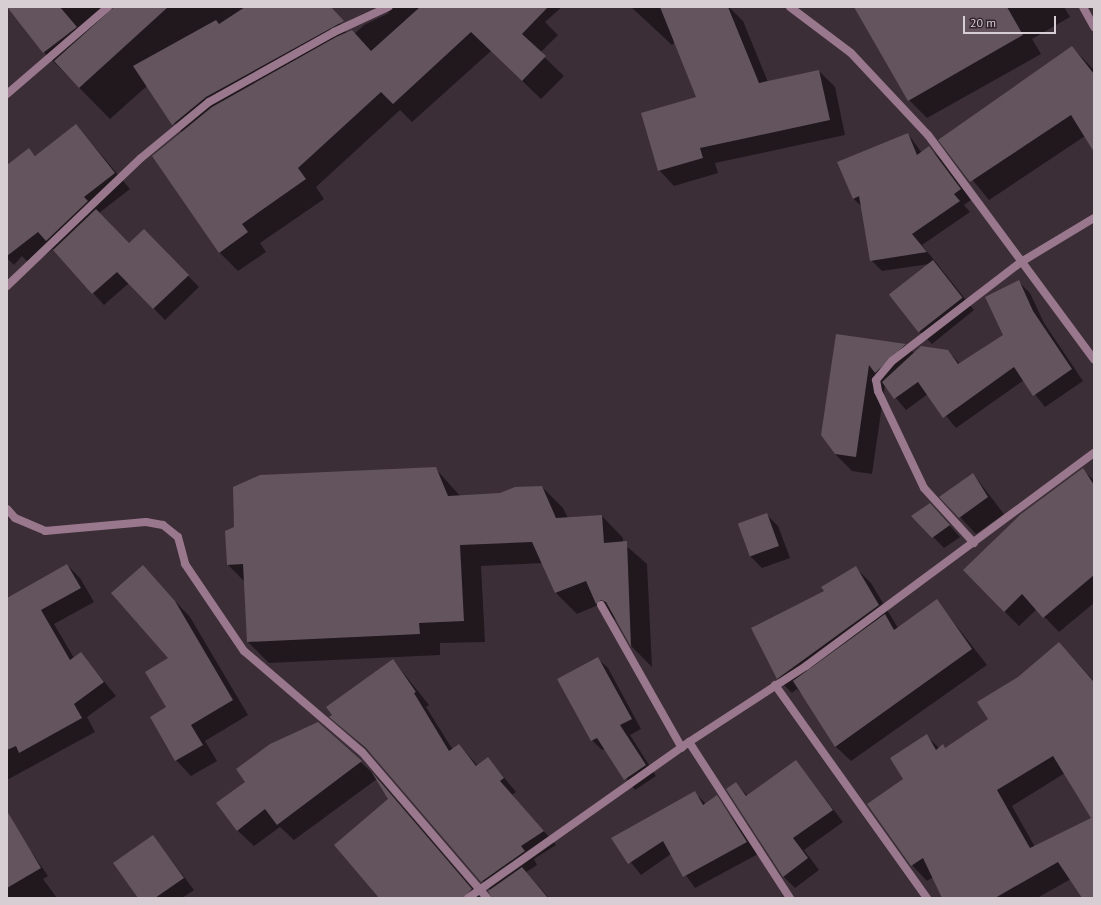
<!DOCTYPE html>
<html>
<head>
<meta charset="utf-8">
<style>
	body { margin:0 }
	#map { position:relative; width:1101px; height:905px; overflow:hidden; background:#3c2e37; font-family:"PT Sans",sans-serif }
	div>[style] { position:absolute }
	.shadow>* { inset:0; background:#0007 }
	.building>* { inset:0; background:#63545d; transform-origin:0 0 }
	.minor>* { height:8px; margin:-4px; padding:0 4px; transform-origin:4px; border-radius:4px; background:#99778d }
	span { translate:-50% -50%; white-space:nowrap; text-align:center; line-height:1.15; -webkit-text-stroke:3px #32242d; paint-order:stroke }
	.frame { position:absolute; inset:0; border:8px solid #d7ced3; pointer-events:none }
	.scale { position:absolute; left:963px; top:16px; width:93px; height:18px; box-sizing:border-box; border:2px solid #d7ced3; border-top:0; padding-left:5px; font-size:12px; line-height:14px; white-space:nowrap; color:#d7ced3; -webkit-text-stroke:3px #32242d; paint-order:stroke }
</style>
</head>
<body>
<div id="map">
	<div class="shadow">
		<div style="clip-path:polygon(7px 7px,329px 7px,350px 38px,364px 25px,389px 13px,383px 7px,418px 7px,420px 11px,423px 7px,562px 7px,545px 22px,558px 35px,540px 53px,564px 76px,541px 99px,491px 51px,412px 122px,400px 110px,316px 187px,324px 199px,260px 243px,266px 252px,238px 271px,219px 252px,182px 133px,147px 86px,110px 119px,44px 52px)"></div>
		<div style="clip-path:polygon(631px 7px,729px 7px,743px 21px,768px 82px,819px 71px,835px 87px,845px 135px,715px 163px,718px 173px,674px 186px,659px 170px,698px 98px,675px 42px,672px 45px)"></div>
		<div style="clip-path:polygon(855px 7px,1064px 7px,1070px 17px,1032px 39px,1041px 54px,927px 118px,909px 100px)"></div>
		<div style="clip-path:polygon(1072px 47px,1094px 70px,1094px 150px,1085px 136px,989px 200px,940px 140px)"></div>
		<div style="clip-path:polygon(76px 125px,130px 189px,99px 213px,130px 245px,144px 231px,199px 287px,165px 320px,129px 283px,104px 305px,53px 249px,31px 266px,22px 256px,14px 265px,7px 258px,7px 166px,29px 149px,36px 156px)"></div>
		<div style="clip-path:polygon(908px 134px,922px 153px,929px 148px,940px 158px,971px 200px,964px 205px,970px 212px,922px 245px,974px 310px,932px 344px,920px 332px,929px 264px,882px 271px,871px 260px,862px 207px,853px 198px)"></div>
		<div style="clip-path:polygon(1019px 282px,1030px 293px,1044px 323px,1083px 381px,1045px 407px,1024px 380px,956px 428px,928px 394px,906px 410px,885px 385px,872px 474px,852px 471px,835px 454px,837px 335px,905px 345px,914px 353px,947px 350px,960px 364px,1004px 336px)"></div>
		<div style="clip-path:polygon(435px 468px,460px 496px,500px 494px,542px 487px,563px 508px,568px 518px,602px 516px,623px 538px,623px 543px,647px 564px,652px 667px,632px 647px,619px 623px,598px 605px,577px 614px,556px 593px,543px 563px,481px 566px,485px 642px,440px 643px,440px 655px,269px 663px,248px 642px,245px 582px,228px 565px,226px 532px)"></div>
		<div style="clip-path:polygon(1082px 470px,1094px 480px,1094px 603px,1059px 632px,1037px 609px,1019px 626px,1004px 611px)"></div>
		<div style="clip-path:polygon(973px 474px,1004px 514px,976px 534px,960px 517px)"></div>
		<div style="clip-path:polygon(767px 515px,778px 526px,790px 558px,762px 568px,750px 556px)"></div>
		<div style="clip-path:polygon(913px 516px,941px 516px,960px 537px,944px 548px)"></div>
		<div style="clip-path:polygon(67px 565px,80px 578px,94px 602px,54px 624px,74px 658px,81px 653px,116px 696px,87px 717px,95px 732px,7px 780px,7px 599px)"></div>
		<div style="clip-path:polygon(143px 567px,190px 617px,248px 715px,205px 741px,217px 761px,191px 776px,176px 760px,151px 717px,167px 708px,170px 658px)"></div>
		<div style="clip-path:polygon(856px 568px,871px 583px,898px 628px,937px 601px,987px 665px,851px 761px,835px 746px,803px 696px,797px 689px,792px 693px,777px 678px,826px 592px)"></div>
		<div style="clip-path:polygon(1059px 643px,1094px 681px,1094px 812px,1065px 773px,1012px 806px,1035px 847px,1094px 831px,1094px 898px,1083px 898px,1071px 879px,1037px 898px,943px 898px,933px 877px,927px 881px,912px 865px,868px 804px,904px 780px,927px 736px,939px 748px,945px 749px,989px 719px,1019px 678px)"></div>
		<div style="clip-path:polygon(597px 658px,608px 668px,641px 729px,630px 735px,656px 776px,635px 790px,605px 749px,602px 750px,592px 740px)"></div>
		<div style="clip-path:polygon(393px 660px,429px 705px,426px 707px,453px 750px,459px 745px,478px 766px,488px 758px,516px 792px,512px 795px,556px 845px,534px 859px,537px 865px,526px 872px,549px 898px,493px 898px,490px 890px,373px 755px,331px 717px)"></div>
		<div style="clip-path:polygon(318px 723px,378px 778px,481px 898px,376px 898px,379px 896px,389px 799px,377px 779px,294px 840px,280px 827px,254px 846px,237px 830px,246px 782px)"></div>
		<div style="clip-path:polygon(796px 761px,843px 822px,804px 850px,819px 870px,795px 888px,784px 877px,727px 789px,735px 783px,748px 796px)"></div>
		<div style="clip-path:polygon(695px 793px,706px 804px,717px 797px,758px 854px,695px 888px,671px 854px,641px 875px,612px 839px)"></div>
		<div style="clip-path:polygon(18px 832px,48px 876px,43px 879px,57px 898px,7px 898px,7px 839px)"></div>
		<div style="clip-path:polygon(153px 836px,194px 890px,182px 898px,139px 898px)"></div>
	</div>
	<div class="building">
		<div style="clip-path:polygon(7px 7px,60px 7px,77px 27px,43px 53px)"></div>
		<div style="clip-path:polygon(114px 7px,168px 7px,79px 88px,54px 61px)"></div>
		<div style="clip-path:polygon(245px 7px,331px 7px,344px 21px,206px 97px,172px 125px,133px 66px,216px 20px,219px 24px)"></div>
		<div style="clip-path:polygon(420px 7px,548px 7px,522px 34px,546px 56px,522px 81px,471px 32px,393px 104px,381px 92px,298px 168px,306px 179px,242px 224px,248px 232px,219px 253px,152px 156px,212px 107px,336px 37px,352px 30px,371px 51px)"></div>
		<div style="clip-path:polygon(660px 7px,728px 7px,759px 83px,819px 70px,830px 120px,700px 148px,703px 158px,658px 171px,641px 113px,696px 97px)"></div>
		<div style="clip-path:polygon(854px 7px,1007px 7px,1023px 35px,908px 101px)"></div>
		<div style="clip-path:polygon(1072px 46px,1094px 74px,1094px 152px,1071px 115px,970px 182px,938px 140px)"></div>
		<div style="clip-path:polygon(76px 124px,115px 173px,84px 197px,88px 201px,46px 241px,38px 232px,7px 256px,7px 165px,29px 148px,35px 156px)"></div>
		<div style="clip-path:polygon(908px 133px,917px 155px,929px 146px,961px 189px,954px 194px,960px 201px,912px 234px,927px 252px,870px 261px,859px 196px,853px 199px,837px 162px)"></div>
		<div style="clip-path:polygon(96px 209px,129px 243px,144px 229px,189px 275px,153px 309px,117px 272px,92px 294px,53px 250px)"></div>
		<div style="left:933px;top:260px;width:48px;height:56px;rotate:52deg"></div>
		<div style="clip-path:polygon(1019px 280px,1033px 311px,1072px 369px,1033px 396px,1014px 367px,943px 418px,918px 382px,894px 399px,882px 382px,921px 346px,948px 350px,958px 364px,1003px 335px,985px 297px)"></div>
		<div style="clip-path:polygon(836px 334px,906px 344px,875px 373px,869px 365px,856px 457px,835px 454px,821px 435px)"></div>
		<div style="clip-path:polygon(436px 467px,448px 496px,500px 493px,515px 487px,542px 486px,556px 518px,602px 515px,604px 543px,627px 541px,631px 647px,606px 602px,601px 600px,596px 604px,586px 581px,555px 593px,532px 542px,460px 545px,464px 621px,419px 623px,420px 634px,247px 642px,243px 564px,227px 565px,225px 531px,234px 527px,233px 487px,260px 475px)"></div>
		<div style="clip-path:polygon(1083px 468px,1094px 485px,1094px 575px,1043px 618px,1022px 594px,1004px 612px,963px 570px,1021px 514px)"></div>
		<div style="clip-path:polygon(973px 473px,988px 497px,959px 518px,939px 497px)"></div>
		<div style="clip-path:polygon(930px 503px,950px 525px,932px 538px,911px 516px)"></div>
		<div style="left:767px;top:513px;width:35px;height:31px;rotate:70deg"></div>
		<div style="clip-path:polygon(67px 564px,81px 588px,41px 610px,70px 660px,81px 652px,104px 682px,74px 704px,82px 718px,19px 753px,16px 746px,7px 750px,7px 598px)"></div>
		<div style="clip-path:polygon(143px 565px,175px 601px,233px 700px,191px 725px,203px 745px,175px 761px,150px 717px,166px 707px,145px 672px,168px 658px,111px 593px)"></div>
		<div style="clip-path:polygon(856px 566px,879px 605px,777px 679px,751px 628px,824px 591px,821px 587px)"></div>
		<div style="clip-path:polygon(937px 599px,972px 649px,835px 747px,793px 681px,790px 683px,885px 614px,894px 630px)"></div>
		<div style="clip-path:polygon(evenodd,1059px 642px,1094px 682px,1094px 898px,1082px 898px,1058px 862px,995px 898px,942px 898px,923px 858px,911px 866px,867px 804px,903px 779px,890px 758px,927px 734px,936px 750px,943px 744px,945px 748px,988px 719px,977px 702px,1018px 677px,1059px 642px,1053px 756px,1091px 818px,1030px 848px,997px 790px,1053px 756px)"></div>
		<div style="clip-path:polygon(598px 657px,632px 719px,620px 725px,646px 765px,624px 780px,597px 738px,591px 741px,557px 679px)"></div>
		<div style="clip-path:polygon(393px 659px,416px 692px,414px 693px,449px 751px,459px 744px,476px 766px,488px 757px,504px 778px,500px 781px,544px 831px,521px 846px,525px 851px,481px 882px,366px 748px,329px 717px,332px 715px,326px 707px)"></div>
		<div style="clip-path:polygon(318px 722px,362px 761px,277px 825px,265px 809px,237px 831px,216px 803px,245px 782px,236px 769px,270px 744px)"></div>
		<div style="clip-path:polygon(796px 760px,833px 810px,793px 838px,808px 858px,783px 877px,726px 789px,736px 782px,746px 796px)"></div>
		<div style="clip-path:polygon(371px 771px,472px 889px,463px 898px,379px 898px,334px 845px,388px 799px)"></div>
		<div style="clip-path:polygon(695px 791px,703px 805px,717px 795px,747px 842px,683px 877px,663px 841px,628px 864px,611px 838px)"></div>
		<div style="clip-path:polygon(7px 811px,41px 868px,7px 888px)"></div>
		<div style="clip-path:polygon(153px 835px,184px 878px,155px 898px,138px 898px,113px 863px)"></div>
		<div style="clip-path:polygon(522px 867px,548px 898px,492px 898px,488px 891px)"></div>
	</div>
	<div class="minor">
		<div style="left:790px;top:7px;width:76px;rotate:37deg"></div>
		<div style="left:851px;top:53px;width:112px;rotate:46.8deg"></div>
		<div style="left:928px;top:135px;width:279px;rotate:53.5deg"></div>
		<div style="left:1083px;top:7px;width:23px;rotate:61deg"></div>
		<div style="left:7px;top:94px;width:133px;rotate:-40.7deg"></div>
		<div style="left:7px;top:286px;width:185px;rotate:-43.7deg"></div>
		<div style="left:141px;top:158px;width:88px;rotate:-39.5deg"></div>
		<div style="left:209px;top:102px;width:143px;rotate:-29.2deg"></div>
		<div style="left:334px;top:32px;width:60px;rotate:-24.8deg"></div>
		<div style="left:7px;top:509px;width:12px;rotate:48deg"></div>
		<div style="left:15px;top:518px;width:33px;rotate:23deg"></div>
		<div style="left:45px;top:531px;width:101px;rotate:-5.1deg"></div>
		<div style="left:146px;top:522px;width:17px;rotate:10deg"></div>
		<div style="left:163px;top:525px;width:19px;rotate:39deg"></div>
		<div style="left:178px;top:537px;width:28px;rotate:75deg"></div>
		<div style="left:185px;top:564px;width:105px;rotate:55.9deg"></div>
		<div style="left:244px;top:651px;width:155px;rotate:40.6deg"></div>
		<div style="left:362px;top:752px;width:192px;rotate:49.4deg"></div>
		<div style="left:974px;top:543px;width:74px;rotate:-132.3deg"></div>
		<div style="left:924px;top:488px;width:107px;rotate:-115.4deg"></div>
		<div style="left:878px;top:391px;width:11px;rotate:-100deg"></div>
		<div style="left:876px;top:380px;width:25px;rotate:-50deg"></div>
		<div style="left:892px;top:361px;width:163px;rotate:-37.5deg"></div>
		<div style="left:1021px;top:262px;width:85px;rotate:-31.1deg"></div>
		<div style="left:601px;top:605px;width:164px;rotate:60.5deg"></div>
		<div style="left:775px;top:685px;width:262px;rotate:54.5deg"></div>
		<div style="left:689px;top:742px;width:186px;rotate:57.1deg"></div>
		<div style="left:468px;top:898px;width:271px;rotate:-35.2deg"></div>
		<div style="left:689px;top:742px;width:140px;rotate:-33deg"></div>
		<div style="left:806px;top:666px;width:358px;rotate:-36.5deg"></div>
	</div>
	<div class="frame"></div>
	<div class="scale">20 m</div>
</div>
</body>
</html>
